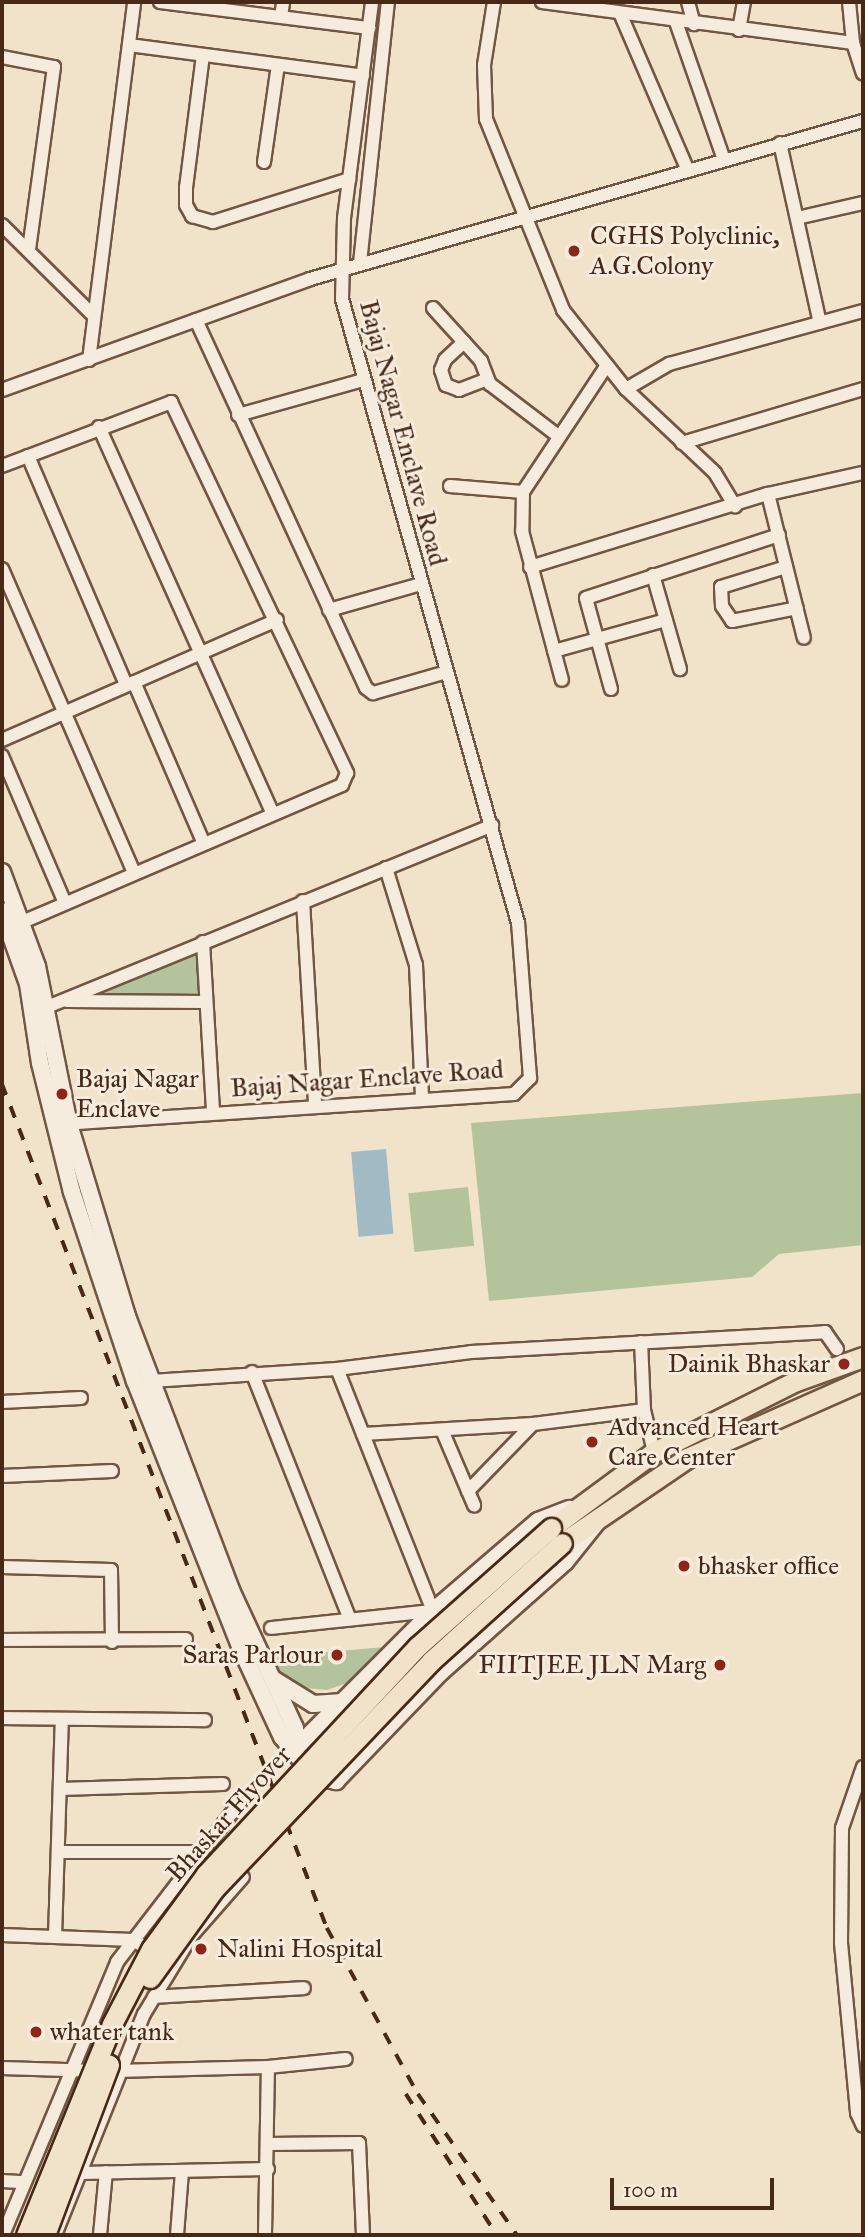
<!DOCTYPE html>
<html>
<head>
<meta charset="utf-8">
<style>
	body { margin:0 }
	#map { position:relative; width:865px; height:2237px; overflow:hidden; background:#f1e2ca; font-family:"IM FELL Great Primer",serif }
	div>[style] { position:absolute }
	.green>* { inset:0; background:#b3c49c; transform-origin:0 0 }
	.water>* { inset:0; background:#a2bac3; transform-origin:0 0 }
	.roads { filter:drop-shadow(2px 0 #715743) drop-shadow(-2px 0 #715743) drop-shadow(0 2px #715743) drop-shadow(0 -2px #715743) }
	.minor>* { height:12px; margin:-6px; padding:0 6px; transform-origin:6px; border-radius:6px; background:#f6ecdd }
	.tertiary>* { height:16px; margin:-8px; padding:0 8px; transform-origin:8px; border-radius:8px; background:#f6ecdd }
	.primary>* { height:19px; margin:-9.5px; padding:0 9.5px; transform-origin:9.5px; border-radius:9.5px; background:#f1e2ca }
	.rail>* { height:3.5px; margin-top:-1.75px; transform-origin:0; background:repeating-linear-gradient(90deg,#462916 0 12px,transparent 0 24px) }
	.bridges { filter:drop-shadow(2px 0 #462916) drop-shadow(-2px 0 #462916) drop-shadow(0 2px #462916) drop-shadow(0 -2px #462916) }
	.primary-bridge>* { height:19px; margin:-9.5px; padding:0 9.5px; transform-origin:9.5px; border-radius:9.5px; background:#f1e2ca }
	.dots>* { width:19px; height:19px; translate:-50% -50%; box-sizing:border-box; border:4px solid #f6ecdd; border-radius:50% }
	span { translate:-50% -50%; white-space:nowrap; text-align:center; line-height:1.15; -webkit-text-stroke:6px #f6ecdd; paint-order:stroke }
	.poi-label { font-size:26px; color:#462916 }
	.left { translate:0 -50%; text-align:left }
	.right { translate:-100% -50%; text-align:right }
	.street-label { font-size:26px; color:#462916 }
	.frame { position:absolute; inset:0; border:4px solid #462916; pointer-events:none }
	.scale { position:absolute; left:610px; top:2178px; width:164px; height:32px; box-sizing:border-box; border:4px solid #462916; border-top:0; padding-left:9px; font-size:21px; line-height:24px; white-space:nowrap; color:#462916; -webkit-text-stroke:5px #f6ecdd; paint-order:stroke }
</style>
</head>
<body>
<div id="map">
	<div class="green">
		<div style="clip-path:polygon(197px 953px,199px 996px,85px 1001px)"></div>
		<div style="clip-path:polygon(863px 1093px,863px 1245px,779px 1254px,752px 1277px,489px 1301px,471px 1123px)"></div>
		<div style="left:468px;top:1187px;width:59px;height:60px;rotate:84deg"></div>
		<div style="clip-path:polygon(385px 1647px,350px 1682px,327px 1690px,293px 1687px,269px 1657px)"></div>
	</div>
	<div class="water">
		<div style="left:386px;top:1149px;width:85px;height:35px;rotate:85deg"></div>
	</div>
	<div class="roads">
		<div class="minor">
			<div style="left:160px;top:2px;width:211px;rotate:7.1deg"></div>
			<div style="left:494px;top:2px;width:64px;rotate:99deg"></div>
			<div style="left:484px;top:65px;width:54px;rotate:87.9deg"></div>
			<div style="left:486px;top:119px;width:206px;rotate:68deg"></div>
			<div style="left:563px;top:310px;width:101px;rotate:51.4deg"></div>
			<div style="left:626px;top:389px;width:122px;rotate:43.3deg"></div>
			<div style="left:715px;top:473px;width:39px;rotate:59deg"></div>
			<div style="left:542px;top:2px;width:314px;rotate:7.5deg"></div>
			<div style="left:853px;top:43px;width:32px;rotate:72deg"></div>
			<div style="left:688px;top:2px;width:23px;rotate:75deg"></div>
			<div style="left:849px;top:2px;width:41px;rotate:84.4deg"></div>
			<div style="left:620px;top:13px;width:172px;rotate:66.7deg"></div>
			<div style="left:281px;top:17px;width:15px;rotate:-82deg"></div>
			<div style="left:676px;top:22px;width:146px;rotate:70.8deg"></div>
			<div style="left:739px;top:30px;width:28px;rotate:-80deg"></div>
			<div style="left:129px;top:45px;width:236px;rotate:7.5deg"></div>
			<div style="left:203px;top:55px;width:133px;rotate:97.3deg"></div>
			<div style="left:186px;top:187px;width:18px;rotate:90deg"></div>
			<div style="left:186px;top:205px;width:13px;rotate:61deg"></div>
			<div style="left:192px;top:216px;width:22px;rotate:16deg"></div>
			<div style="left:213px;top:222px;width:143px;rotate:-17.5deg"></div>
			<div style="left:2px;top:57px;width:53px;rotate:10.9deg"></div>
			<div style="left:54px;top:67px;width:185px;rotate:97.8deg"></div>
			<div style="left:780px;top:143px;width:184px;rotate:77.5deg"></div>
			<div style="left:264px;top:162px;width:98px;rotate:-81.8deg"></div>
			<div style="left:797px;top:218px;width:68px;rotate:-12.8deg"></div>
			<div style="left:2px;top:225px;width:129px;rotate:44.7deg"></div>
			<div style="left:360px;top:263px;width:262px;rotate:-83.9deg"></div>
			<div style="left:433px;top:308px;width:72px;rotate:47.8deg"></div>
			<div style="left:481px;top:361px;width:25px;rotate:69deg"></div>
			<div style="left:490px;top:384px;width:84px;rotate:37.3deg"></div>
			<div style="left:196px;top:320px;width:405px;rotate:65.2deg"></div>
			<div style="left:366px;top:688px;width:9px;rotate:36deg"></div>
			<div style="left:373px;top:693px;width:76px;rotate:-16deg"></div>
			<div style="left:464px;top:342px;width:26px;rotate:137deg"></div>
			<div style="left:445px;top:360px;width:11px;rotate:112deg"></div>
			<div style="left:441px;top:370px;width:16px;rotate:72deg"></div>
			<div style="left:446px;top:385px;width:14px;rotate:21deg"></div>
			<div style="left:459px;top:390px;width:30px;rotate:-21deg"></div>
			<div style="left:89px;top:360px;width:361px;rotate:-82.8deg"></div>
			<div style="left:626px;top:389px;width:50px;rotate:-30.2deg"></div>
			<div style="left:669px;top:364px;width:201px;rotate:-15.3deg"></div>
			<div style="left:2px;top:390px;width:327px;rotate:-19.8deg"></div>
			<div style="left:310px;top:279px;width:575px;rotate:-15.95deg"></div>
			<div style="left:238px;top:415px;width:130px;rotate:-15.6deg"></div>
			<div style="left:99px;top:427px;width:424px;rotate:65.8deg"></div>
			<div style="left:682px;top:443px;width:189px;rotate:-16.6deg"></div>
			<div style="left:28px;top:456px;width:249px;rotate:66.8deg"></div>
			<div style="left:2px;top:466px;width:181px;rotate:-20.7deg"></div>
			<div style="left:171px;top:402px;width:411px;rotate:64.6deg"></div>
			<div style="left:347px;top:773px;width:13px;rotate:113deg"></div>
			<div style="left:342px;top:785px;width:350px;rotate:156.8deg"></div>
			<div style="left:450px;top:486px;width:73px;rotate:4.7deg"></div>
			<div style="left:523px;top:492px;width:152px;rotate:-56.5deg"></div>
			<div style="left:523px;top:492px;width:39px;rotate:91deg"></div>
			<div style="left:522px;top:531px;width:154px;rotate:75deg"></div>
			<div style="left:768px;top:494px;width:148px;rotate:76deg"></div>
			<div style="left:530px;top:567px;width:249px;rotate:-17.1deg"></div>
			<div style="left:768px;top:494px;width:97px;rotate:-12.5deg"></div>
			<div style="left:786px;top:567px;width:68px;rotate:162.9deg"></div>
			<div style="left:721px;top:587px;width:19px;rotate:87deg"></div>
			<div style="left:722px;top:606px;width:18px;rotate:56deg"></div>
			<div style="left:732px;top:621px;width:66px;rotate:-11.3deg"></div>
			<div style="left:2px;top:569px;width:331px;rotate:66.5deg"></div>
			<div style="left:653px;top:575px;width:98px;rotate:74deg"></div>
			<div style="left:329px;top:610px;width:96px;rotate:-15.8deg"></div>
			<div style="left:554px;top:651px;width:116px;rotate:-15.5deg"></div>
			<div style="left:134px;top:682px;width:176px;rotate:66.6deg"></div>
			<div style="left:611px;top:689px;width:94px;rotate:-105.4deg"></div>
			<div style="left:586px;top:598px;width:203px;rotate:-18.1deg"></div>
			<div style="left:2px;top:740px;width:300px;rotate:-23.6deg"></div>
			<div style="left:2px;top:756px;width:160px;rotate:66.8deg"></div>
			<div style="left:386px;top:868px;width:102px;rotate:72.8deg"></div>
			<div style="left:416px;top:965px;width:134px;rotate:87.4deg"></div>
			<div style="left:303px;top:901px;width:204px;rotate:86.6deg"></div>
			<div style="left:203px;top:942px;width:170px;rotate:86.6deg"></div>
			<div style="left:67px;top:1001px;width:139px;rotate:0.4deg"></div>
			<div style="left:47px;top:1007px;width:481px;rotate:-22.2deg"></div>
			<div style="left:62px;top:1124px;width:453px;rotate:-3.8deg"></div>
			<div style="left:514px;top:1094px;width:23px;rotate:-45deg"></div>
			<div style="left:530px;top:1078px;width:155px;rotate:-94.4deg"></div>
			<div style="left:518px;top:923px;width:648px;rotate:-105.75deg"></div>
			<div style="left:342px;top:299px;width:81px;rotate:-88.6deg"></div>
			<div style="left:344px;top:218px;width:218px;rotate:-82.6deg"></div>
			<div style="left:252px;top:1372px;width:266px;rotate:68.4deg"></div>
			<div style="left:151px;top:1381px;width:186px;rotate:-3.7deg"></div>
			<div style="left:337px;top:1369px;width:135px;rotate:-7.2deg"></div>
			<div style="left:471px;top:1352px;width:355px;rotate:-3.2deg"></div>
			<div style="left:825px;top:1332px;width:21px;rotate:55deg"></div>
			<div style="left:2px;top:1402px;width:79px;rotate:-2.9deg"></div>
			<div style="left:644px;top:1410px;width:43px;rotate:76.6deg"></div>
			<div style="left:442px;top:1430px;width:82px;rotate:66.9deg"></div>
			<div style="left:363px;top:1434px;width:170px;rotate:-3.4deg"></div>
			<div style="left:533px;top:1424px;width:112px;rotate:-7.2deg"></div>
			<div style="left:644px;top:1410px;width:68px;rotate:-92.5deg"></div>
			<div style="left:2px;top:1476px;width:110px;rotate:-2.6deg"></div>
			<div style="left:468px;top:1491px;width:93px;rotate:-45.9deg"></div>
			<div style="left:2px;top:1567px;width:109px;rotate:1.6deg"></div>
			<div style="left:111px;top:1570px;width:72px;rotate:89.2deg"></div>
			<div style="left:271px;top:1628px;width:163px;rotate:-6deg"></div>
			<div style="left:433px;top:1611px;width:260px;rotate:-111.6deg"></div>
			<div style="left:2px;top:1640px;width:184px;rotate:-0.3deg"></div>
			<div style="left:2px;top:1718px;width:203px;rotate:0.6deg"></div>
			<div style="left:863px;top:1767px;width:65px;rotate:109deg"></div>
			<div style="left:842px;top:1828px;width:115px;rotate:90.5deg"></div>
			<div style="left:841px;top:1943px;width:171px;rotate:84.6deg"></div>
			<div style="left:857px;top:2113px;width:14px;rotate:65deg"></div>
			<div style="left:60px;top:1789px;width:163px;rotate:-1.8deg"></div>
			<div style="left:58px;top:1852px;width:142px"></div>
			<div style="left:2px;top:1935px;width:131px;rotate:2.2deg"></div>
			<div style="left:133px;top:1940px;width:26px;rotate:31deg"></div>
			<div style="left:55px;top:1937px;width:218px;rotate:-88.2deg"></div>
			<div style="left:154px;top:1997px;width:150px;rotate:-3.4deg"></div>
			<div style="left:2px;top:2068px;width:96px;rotate:1.8deg"></div>
			<div style="left:116px;top:2071px;width:152px;rotate:-1.5deg"></div>
			<div style="left:268px;top:2067px;width:78px;rotate:-5.9deg"></div>
			<div style="left:268px;top:2144px;width:91px;rotate:-0.6deg"></div>
			<div style="left:359px;top:2143px;width:92px;rotate:87.5deg"></div>
			<div style="left:81px;top:2173px;width:187px;rotate:-1.2deg"></div>
			<div style="left:2px;top:2181px;width:22px;rotate:3deg"></div>
			<div style="left:3px;top:2235px;width:296px;rotate:-67.3deg"></div>
			<div style="left:117px;top:1962px;width:202px;rotate:-52.4deg"></div>
			<div style="left:55px;top:2235px;width:238px;rotate:-68.1deg"></div>
			<div style="left:144px;top:2014px;width:92px;rotate:-58.7deg"></div>
			<div style="left:192px;top:1935px;width:77px;rotate:-48.7deg"></div>
			<div style="left:100px;top:2235px;width:63px;rotate:-84.6deg"></div>
			<div style="left:177px;top:2235px;width:64px;rotate:-85.5deg"></div>
			<div style="left:265px;top:2235px;width:168px;rotate:-89deg"></div>
		</div>
		<div class="tertiary">
			<div style="left:2px;top:872px;width:100px;rotate:69.6deg"></div>
			<div style="left:37px;top:966px;width:161px;rotate:78.6deg"></div>
			<div style="left:69px;top:1124px;width:201px;rotate:73.2deg"></div>
			<div style="left:127px;top:1316px;width:293px;rotate:69.2deg"></div>
			<div style="left:231px;top:1590px;width:152px;rotate:65.1deg"></div>
			<div style="left:295px;top:1728px;width:22px;rotate:93deg"></div>
			<div style="left:2px;top:911px;width:77px;rotate:70.4deg"></div>
			<div style="left:28px;top:984px;width:80px;rotate:81.4deg"></div>
			<div style="left:40px;top:1063px;width:133px;rotate:76.1deg"></div>
			<div style="left:72px;top:1192px;width:199px;rotate:71.6deg"></div>
			<div style="left:135px;top:1381px;width:290px;rotate:68.4deg"></div>
			<div style="left:242px;top:1651px;width:95px;rotate:65.1deg"></div>
			<div style="left:282px;top:1737px;width:50px;rotate:50.6deg"></div>
			<div style="left:314px;top:1776px;width:23px;rotate:13deg"></div>
			<div style="left:336px;top:1781px;width:151px;rotate:-46.1deg"></div>
			<div style="left:441px;top:1672px;width:166px;rotate:-41.6deg"></div>
			<div style="left:565px;top:1562px;width:51px;rotate:-51.3deg"></div>
			<div style="left:273px;top:1679px;width:47px;rotate:32deg"></div>
			<div style="left:313px;top:1704px;width:30px;rotate:-4deg"></div>
			<div style="left:294px;top:1750px;width:197px;rotate:-45deg"></div>
			<div style="left:433px;top:1611px;width:138px;rotate:-40.6deg"></div>
			<div style="left:538px;top:1521px;width:34px;rotate:-21deg"></div>
		</div>
		<div class="primary">
			<div style="left:551px;top:1528px;width:128px;rotate:-36.4deg"></div>
			<div style="left:654px;top:1452px;width:159px;rotate:-26.6deg"></div>
			<div style="left:796px;top:1381px;width:71px;rotate:-19.7deg"></div>
			<div style="left:562px;top:1543px;width:151px;rotate:-34.2deg"></div>
			<div style="left:687px;top:1458px;width:193px;rotate:-23.9deg"></div>
		</div>
	</div>
	<div class="rail">
		<div style="left:2px;top:1084px;width:904px;rotate:68.94deg"></div>
		<div style="left:327px;top:1928px;width:189px;rotate:61.3deg"></div>
		<div style="left:418px;top:2094px;width:172px;rotate:54.9deg"></div>
		<div style="left:406px;top:2094px;width:168px;rotate:57.2deg"></div>
	</div>
	<div class="bridges">
		<div class="primary-bridge">
			<div style="left:150px;top:1978px;width:111px;rotate:-54.2deg"></div>
			<div style="left:215px;top:1888px;width:313px;rotate:-46.4deg"></div>
			<div style="left:431px;top:1661px;width:176px;rotate:-42deg"></div>
			<div style="left:26px;top:2235px;width:228px;rotate:-67.8deg"></div>
			<div style="left:112px;top:2024px;width:85px;rotate:-62.5deg"></div>
			<div style="left:151px;top:1949px;width:93px;rotate:-53.7deg"></div>
			<div style="left:206px;top:1874px;width:311px;rotate:-47.1deg"></div>
			<div style="left:418px;top:1646px;width:178px;rotate:-41.6deg"></div>
			<div style="left:45px;top:2235px;width:182px;rotate:-69.4deg"></div>
		</div>
	</div>
	<div class="dots">
		<div style="left:574px;top:251px;background:#8f2418"></div>
		<div style="left:62px;top:1094px;background:#8f2418"></div>
		<div style="left:844px;top:1364px;background:#8f2418"></div>
		<div style="left:592px;top:1442px;background:#8f2418"></div>
		<div style="left:684px;top:1566px;background:#8f2418"></div>
		<div style="left:337px;top:1655px;background:#8f2418"></div>
		<div style="left:720px;top:1665px;background:#8f2418"></div>
		<div style="left:201px;top:1949px;background:#8f2418"></div>
		<div style="left:36px;top:2032px;background:#8f2418"></div>
	</div>
	<div class="poi-label">
		<span class="left" style="left:590px;top:251px">CGHS Polyclinic,<br>A.G.Colony</span>
		<span class="left" style="left:76px;top:1094px">Bajaj Nagar<br>Enclave</span>
		<span class="right" style="left:830px;top:1364px">Dainik Bhaskar</span>
		<span class="left" style="left:608px;top:1442px">Advanced Heart<br>Care Center</span>
		<span class="left" style="left:698px;top:1566px">bhasker office</span>
		<span class="right" style="left:323px;top:1655px">Saras Parlour</span>
		<span class="right" style="left:706px;top:1665px">FIITJEE JLN Marg</span>
		<span class="left" style="left:217px;top:1949px">Nalini Hospital</span>
		<span class="left" style="left:50px;top:2032px">whater tank</span>
	</div>
	<div class="street-label">
		<span style="left:403px;top:433px;rotate:75deg">Bajaj Nagar Enclave Road</span>
		<span style="left:367px;top:1079px;rotate:-4deg">Bajaj Nagar Enclave Road</span>
		<span style="left:229px;top:1814px;rotate:-48deg">Bhaskar Flyover</span>
	</div>
	<div class="frame"></div>
	<div class="scale">100 m</div>
</div>
</body>
</html>
